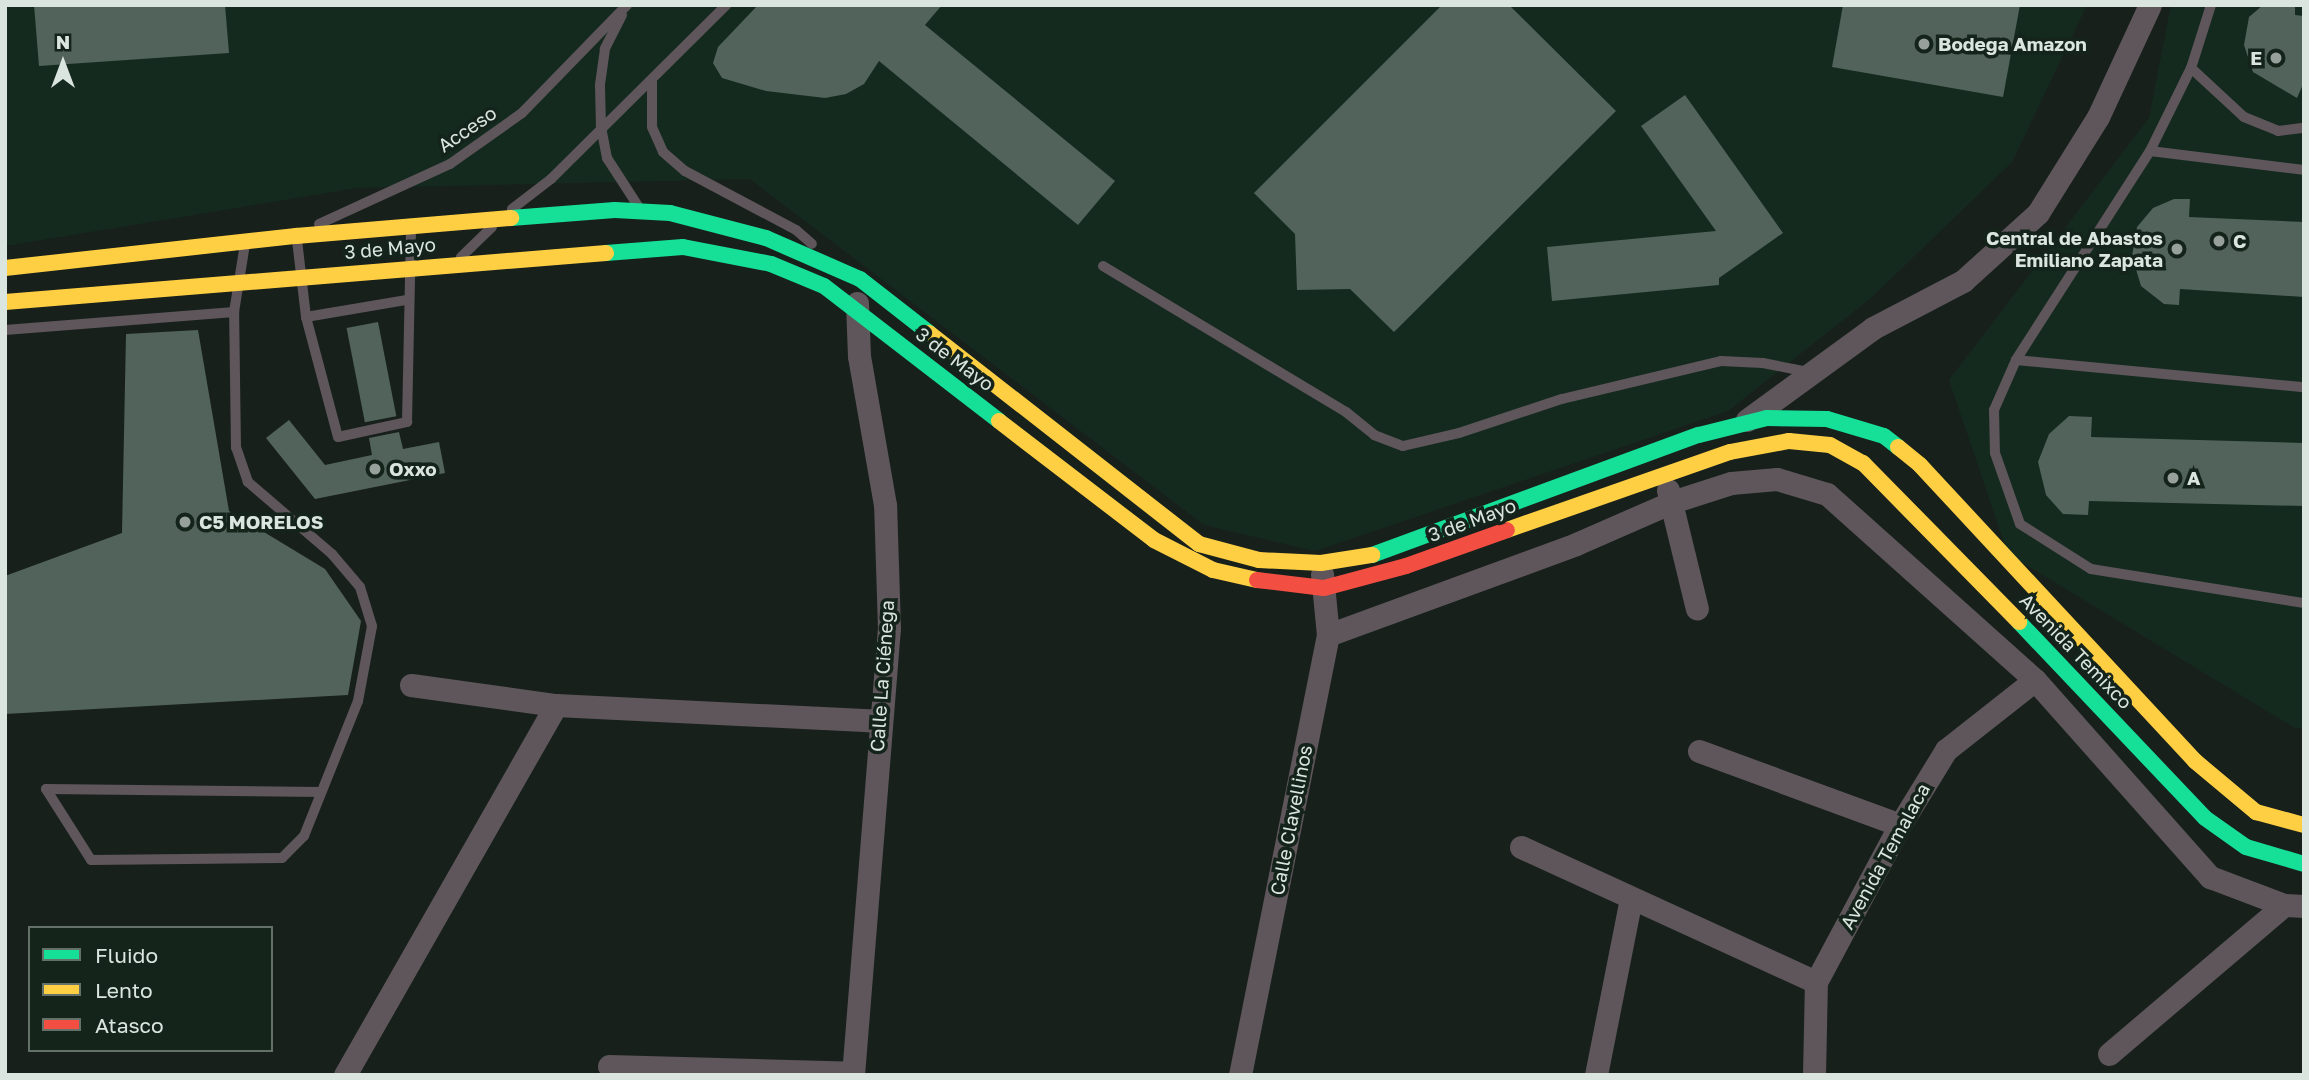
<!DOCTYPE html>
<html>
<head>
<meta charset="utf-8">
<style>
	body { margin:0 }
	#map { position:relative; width:2309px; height:1080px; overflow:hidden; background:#18201c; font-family:"Golos Text",sans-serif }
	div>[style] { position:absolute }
	.built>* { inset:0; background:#152a1f }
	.building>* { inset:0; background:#51635a; transform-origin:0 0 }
	.lane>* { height:10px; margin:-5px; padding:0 5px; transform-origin:5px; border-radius:5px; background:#5e565b }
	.street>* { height:23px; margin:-11.5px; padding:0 11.5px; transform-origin:11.5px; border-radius:11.5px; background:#5e565b }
	.fast>* { height:16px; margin:-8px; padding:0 8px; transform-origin:8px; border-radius:8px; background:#16e098 }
	.slow>* { height:16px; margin:-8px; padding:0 8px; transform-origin:8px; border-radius:8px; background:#ffcf43 }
	.jam>* { height:16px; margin:-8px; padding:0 8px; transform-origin:8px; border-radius:8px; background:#f24e42 }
	.dots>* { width:19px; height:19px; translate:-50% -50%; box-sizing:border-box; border:4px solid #14241b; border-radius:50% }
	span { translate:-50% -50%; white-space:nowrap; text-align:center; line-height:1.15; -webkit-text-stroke:7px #14241b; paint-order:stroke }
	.poi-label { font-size:19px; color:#dbe5df; font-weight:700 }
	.left { translate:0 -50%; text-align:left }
	.right { translate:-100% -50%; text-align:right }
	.street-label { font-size:19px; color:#dbe5df }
	.frame { position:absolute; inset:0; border:7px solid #dbe5df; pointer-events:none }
	.legend { position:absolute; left:28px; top:926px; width:245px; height:126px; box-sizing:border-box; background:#14241b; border:2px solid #647169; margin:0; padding:9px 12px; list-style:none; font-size:21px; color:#dbe5df }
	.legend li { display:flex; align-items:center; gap:14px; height:35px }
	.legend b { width:35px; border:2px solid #647169 }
	.north { position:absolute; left:28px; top:28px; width:70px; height:70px; -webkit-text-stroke:5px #14241b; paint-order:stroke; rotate:0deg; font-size:19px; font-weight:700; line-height:28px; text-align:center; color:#dbe5df }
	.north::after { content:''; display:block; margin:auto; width:24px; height:32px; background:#dbe5df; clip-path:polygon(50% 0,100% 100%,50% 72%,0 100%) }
</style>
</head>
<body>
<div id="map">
	<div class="built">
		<div style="clip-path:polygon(5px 5px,2087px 5px,2012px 162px,1871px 298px,1728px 411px,1315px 551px,1204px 525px,750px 179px,357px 188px,5px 246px)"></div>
		<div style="clip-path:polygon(2171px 5px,2304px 5px,2304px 728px,2295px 728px,2008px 554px,1949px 380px,2149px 118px)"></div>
	</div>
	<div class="building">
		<div style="clip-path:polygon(34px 5px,225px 5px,229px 53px,39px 66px)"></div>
		<div style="clip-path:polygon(758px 5px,942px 5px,925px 25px,1115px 181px,1078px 225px,879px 61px,864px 84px,846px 94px,825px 98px,766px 91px,722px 78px,713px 63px,718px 47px)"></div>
		<div style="clip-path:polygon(1442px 5px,1509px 5px,1616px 111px,1394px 332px,1350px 289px,1297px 290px,1295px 234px,1254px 193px)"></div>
		<div style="clip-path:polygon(1843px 5px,2020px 5px,2003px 97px,1832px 67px)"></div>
		<div style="clip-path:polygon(2263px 5px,2295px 5px,2295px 15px,2304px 16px,2304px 82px,2297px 98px,2253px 72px,2244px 45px,2249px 17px)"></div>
		<div style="clip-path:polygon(1685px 95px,1783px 233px,1719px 278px,1719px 285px,1552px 301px,1547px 247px,1716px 231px,1641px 126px)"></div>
		<div style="clip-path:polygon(2174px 199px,2190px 199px,2189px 217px,2304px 222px,2304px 297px,2180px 289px,2179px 305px,2164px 304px,2141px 286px,2132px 256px,2137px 227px,2153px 208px)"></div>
		<div style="left:378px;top:322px;width:96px;height:32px;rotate:79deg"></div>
		<div style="clip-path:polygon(198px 330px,229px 511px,325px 569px,361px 621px,348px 695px,5px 714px,5px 576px,122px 533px,126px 334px)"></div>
		<div style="clip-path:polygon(2069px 416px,2092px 417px,2091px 437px,2304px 443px,2304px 506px,2089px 501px,2088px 515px,2063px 514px,2046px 495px,2038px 462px,2049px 434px)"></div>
		<div style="clip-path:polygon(289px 420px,325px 465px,372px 455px,369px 438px,399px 432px,403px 449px,439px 442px,445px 473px,315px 499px,266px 438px)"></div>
	</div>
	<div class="lane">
		<div style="left:2211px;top:5px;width:66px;rotate:107.6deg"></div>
		<div style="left:2191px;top:68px;width:93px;rotate:116.3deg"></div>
		<div style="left:2150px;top:151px;width:248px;rotate:122.7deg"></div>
		<div style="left:2016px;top:360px;width:55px;rotate:113.7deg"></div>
		<div style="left:1994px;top:410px;width:43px;rotate:88.7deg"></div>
		<div style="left:1995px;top:453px;width:75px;rotate:70.6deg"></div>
		<div style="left:2020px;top:524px;width:84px;rotate:32.4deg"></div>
		<div style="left:2091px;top:569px;width:216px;rotate:9.1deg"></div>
		<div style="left:622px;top:15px;width:38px;rotate:117deg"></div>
		<div style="left:605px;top:49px;width:37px;rotate:98deg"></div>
		<div style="left:600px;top:86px;width:41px;rotate:88.6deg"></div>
		<div style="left:601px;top:127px;width:32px;rotate:79deg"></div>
		<div style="left:607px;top:158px;width:57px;rotate:57.1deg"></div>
		<div style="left:2191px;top:68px;width:72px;rotate:42.8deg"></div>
		<div style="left:2244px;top:117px;width:37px;rotate:22deg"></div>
		<div style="left:2278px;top:131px;width:26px;rotate:-7deg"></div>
		<div style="left:652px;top:82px;width:45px;rotate:90deg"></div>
		<div style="left:652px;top:127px;width:27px;rotate:66deg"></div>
		<div style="left:663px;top:152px;width:29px;rotate:41deg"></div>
		<div style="left:685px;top:171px;width:126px;rotate:28deg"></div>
		<div style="left:796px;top:230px;width:21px;rotate:41deg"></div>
		<div style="left:2150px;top:151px;width:155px;rotate:7deg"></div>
		<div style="left:512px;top:209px;width:49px;rotate:-37.6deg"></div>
		<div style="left:551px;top:179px;width:247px;rotate:-44.8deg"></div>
		<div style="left:319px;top:224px;width:144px;rotate:-24.6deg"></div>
		<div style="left:450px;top:164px;width:88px;rotate:-35.3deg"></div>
		<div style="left:522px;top:113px;width:151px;rotate:-45.8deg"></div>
		<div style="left:297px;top:240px;width:78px;rotate:83.3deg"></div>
		<div style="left:306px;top:317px;width:124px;rotate:75.1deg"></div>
		<div style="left:338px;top:437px;width:71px;rotate:-12.3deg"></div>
		<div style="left:407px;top:422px;width:191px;rotate:-88.8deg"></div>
		<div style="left:461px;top:257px;width:43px;rotate:-44.1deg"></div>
		<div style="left:1103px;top:266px;width:283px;rotate:31deg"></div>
		<div style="left:1346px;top:412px;width:36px;rotate:39deg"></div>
		<div style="left:1374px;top:435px;width:31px;rotate:21deg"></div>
		<div style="left:1403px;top:446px;width:57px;rotate:-13.1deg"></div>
		<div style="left:1459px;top:433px;width:108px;rotate:-18.3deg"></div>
		<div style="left:1562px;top:399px;width:163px;rotate:-13.4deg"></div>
		<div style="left:1721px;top:361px;width:42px;rotate:2.7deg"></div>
		<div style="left:1763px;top:363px;width:46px;rotate:11.3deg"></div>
		<div style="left:306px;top:317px;width:101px;rotate:-9.6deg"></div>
		<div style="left:5px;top:330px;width:230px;rotate:-4.5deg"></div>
		<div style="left:2016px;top:360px;width:289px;rotate:5.4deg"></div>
		<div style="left:46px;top:789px;width:84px;rotate:57.6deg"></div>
		<div style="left:91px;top:860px;width:191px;rotate:-0.6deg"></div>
		<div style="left:282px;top:858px;width:31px;rotate:-45deg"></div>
		<div style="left:304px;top:836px;width:145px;rotate:-68.2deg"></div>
		<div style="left:358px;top:701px;width:76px;rotate:-79.4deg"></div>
		<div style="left:372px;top:626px;width:41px;rotate:-107.1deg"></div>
		<div style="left:360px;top:587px;width:43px;rotate:-130.3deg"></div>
		<div style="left:332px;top:554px;width:111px;rotate:-139.4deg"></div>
		<div style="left:248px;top:482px;width:36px;rotate:-109deg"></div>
		<div style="left:236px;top:448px;width:136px;rotate:-90.8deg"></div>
		<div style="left:234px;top:312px;width:69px;rotate:-80.8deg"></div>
		<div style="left:46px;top:789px;width:275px;rotate:0.6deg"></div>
	</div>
	<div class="street">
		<div style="left:1747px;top:420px;width:156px;rotate:-36.1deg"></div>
		<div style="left:1873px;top:328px;width:102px;rotate:-27.6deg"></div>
		<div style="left:1963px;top:281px;width:101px;rotate:-42.2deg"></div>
		<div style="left:2038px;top:213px;width:113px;rotate:-58deg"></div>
		<div style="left:2098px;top:117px;width:123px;rotate:-65.1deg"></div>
		<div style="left:1668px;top:490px;width:122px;rotate:76.3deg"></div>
		<div style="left:1328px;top:635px;width:264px;rotate:-20.1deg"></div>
		<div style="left:1576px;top:544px;width:105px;rotate:-23.6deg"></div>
		<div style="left:1672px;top:502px;width:62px;rotate:-17.9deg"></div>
		<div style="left:1731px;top:483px;width:46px;rotate:-5deg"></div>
		<div style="left:1777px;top:479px;width:52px;rotate:16.7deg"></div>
		<div style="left:1827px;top:494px;width:279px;rotate:41.8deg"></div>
		<div style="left:2035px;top:680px;width:264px;rotate:48.4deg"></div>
		<div style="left:2210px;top:877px;width:79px;rotate:20.7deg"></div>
		<div style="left:2284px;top:905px;width:20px;rotate:3deg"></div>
		<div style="left:411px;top:685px;width:146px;rotate:7.9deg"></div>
		<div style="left:556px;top:705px;width:323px;rotate:2.8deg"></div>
		<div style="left:1699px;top:751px;width:214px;rotate:20.2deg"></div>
		<div style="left:1521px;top:847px;width:324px;rotate:24.6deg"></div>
		<div style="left:2109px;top:1054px;width:230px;rotate:-40.4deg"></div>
		<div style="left:609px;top:1066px;width:244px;rotate:1.6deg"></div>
		<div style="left:345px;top:1075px;width:426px;rotate:-60.3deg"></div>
		<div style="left:853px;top:1075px;width:447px;rotate:-85.4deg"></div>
		<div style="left:889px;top:629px;width:124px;rotate:-91.8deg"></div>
		<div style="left:885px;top:505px;width:151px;rotate:-99.9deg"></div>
		<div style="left:859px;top:356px;width:53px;rotate:-92.2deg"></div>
		<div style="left:1240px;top:1075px;width:449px;rotate:-78.7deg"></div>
		<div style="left:1328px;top:635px;width:61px;rotate:-95.6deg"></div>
		<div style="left:1596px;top:1075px;width:180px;rotate:-78.8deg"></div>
		<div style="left:1814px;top:1075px;width:93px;rotate:-88.8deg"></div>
		<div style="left:1816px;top:982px;width:178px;rotate:-61.9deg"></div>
		<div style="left:1900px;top:825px;width:88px;rotate:-58.5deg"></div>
		<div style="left:1946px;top:750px;width:113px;rotate:-38.2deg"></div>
	</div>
	<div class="fast">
		<div style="left:511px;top:218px;width:104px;rotate:-4.4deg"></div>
		<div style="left:615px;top:210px;width:55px;rotate:3.1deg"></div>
		<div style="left:670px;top:213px;width:99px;rotate:14.6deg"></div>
		<div style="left:766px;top:238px;width:103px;rotate:23.6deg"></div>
		<div style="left:860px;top:279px;width:88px;rotate:38deg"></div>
		<div style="left:606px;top:253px;width:77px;rotate:-4.5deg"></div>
		<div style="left:683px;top:247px;width:90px;rotate:10.9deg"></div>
		<div style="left:771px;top:264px;width:57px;rotate:22.5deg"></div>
		<div style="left:824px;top:286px;width:221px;rotate:37.6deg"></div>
		<div style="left:1372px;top:555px;width:348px;rotate:-20.2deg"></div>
		<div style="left:1699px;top:435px;width:70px;rotate:-14deg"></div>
		<div style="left:1767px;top:418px;width:60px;rotate:1deg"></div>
		<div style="left:1827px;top:419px;width:59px;rotate:16.6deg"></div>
		<div style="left:1884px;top:436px;width:18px;rotate:38deg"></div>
		<div style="left:2019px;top:622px;width:270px;rotate:46.5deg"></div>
		<div style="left:2205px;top:818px;width:50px;rotate:35.3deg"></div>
		<div style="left:2246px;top:847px;width:60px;rotate:16.3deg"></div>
	</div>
	<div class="slow">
		<div style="left:5px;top:268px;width:293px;rotate:-6.3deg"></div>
		<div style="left:296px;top:236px;width:216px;rotate:-4.8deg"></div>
		<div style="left:5px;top:302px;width:603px;rotate:-4.66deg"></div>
		<div style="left:929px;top:333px;width:343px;rotate:38deg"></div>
		<div style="left:1199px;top:544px;width:62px;rotate:14.9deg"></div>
		<div style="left:1259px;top:560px;width:62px;rotate:2.8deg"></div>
		<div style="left:1321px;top:563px;width:52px;rotate:-8.9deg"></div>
		<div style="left:999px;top:421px;width:195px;rotate:37.5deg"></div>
		<div style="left:1154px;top:540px;width:66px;rotate:27deg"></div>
		<div style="left:1213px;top:570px;width:45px;rotate:12.8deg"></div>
		<div style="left:1898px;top:447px;width:28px;rotate:39deg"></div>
		<div style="left:1920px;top:465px;width:404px;rotate:47.1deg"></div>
		<div style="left:2195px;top:761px;width:80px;rotate:39.9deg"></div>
		<div style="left:2256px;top:812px;width:50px;rotate:15.2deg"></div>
		<div style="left:1507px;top:530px;width:236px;rotate:-19.3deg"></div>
		<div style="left:1730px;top:452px;width:60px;rotate:-10.6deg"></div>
		<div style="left:1789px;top:441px;width:41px;rotate:5.6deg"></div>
		<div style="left:1830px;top:445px;width:38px;rotate:29deg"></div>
		<div style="left:1863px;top:463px;width:223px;rotate:45.5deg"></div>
	</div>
	<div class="jam">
		<div style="left:1257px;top:580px;width:67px;rotate:6.8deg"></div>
		<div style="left:1324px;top:588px;width:85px;rotate:-15deg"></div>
		<div style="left:1406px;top:566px;width:107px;rotate:-19.6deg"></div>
	</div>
	<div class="dots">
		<div style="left:1924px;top:44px;background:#97a09b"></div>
		<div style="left:2276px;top:58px;background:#97a09b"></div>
		<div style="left:2219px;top:241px;background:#97a09b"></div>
		<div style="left:2177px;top:249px;background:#97a09b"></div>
		<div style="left:375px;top:469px;background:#97a09b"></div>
		<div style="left:2173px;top:478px;background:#97a09b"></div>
		<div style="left:185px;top:522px;background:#97a09b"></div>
	</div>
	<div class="poi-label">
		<span class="left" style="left:1938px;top:44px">Bodega Amazon</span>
		<span class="right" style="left:2262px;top:58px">E</span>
		<span class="right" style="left:2163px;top:249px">Central de Abastos<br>Emiliano Zapata</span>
		<span class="left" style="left:2233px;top:241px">C</span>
		<span class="left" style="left:389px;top:469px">Oxxo</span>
		<span class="left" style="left:2187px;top:478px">A</span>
		<span class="left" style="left:199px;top:522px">C5 MORELOS</span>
	</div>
	<div class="street-label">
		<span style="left:467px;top:129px;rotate:-34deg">Acceso</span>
		<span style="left:390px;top:248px;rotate:-5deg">3 de Mayo</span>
		<span style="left:955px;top:359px;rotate:37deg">3 de Mayo</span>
		<span style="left:1472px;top:520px;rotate:-20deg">3 de Mayo</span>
		<span style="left:2076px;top:651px;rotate:46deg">Avenida Temixco</span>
		<span style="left:882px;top:676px;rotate:-86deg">Calle La Ciénega</span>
		<span style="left:1291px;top:820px;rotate:-79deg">Calle Clavellinos</span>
		<span style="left:1885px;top:856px;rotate:-61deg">Avenida Temalaca</span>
	</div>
	<div class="frame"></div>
	<ul class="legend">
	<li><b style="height:9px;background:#16e098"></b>Fluido</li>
	<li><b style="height:9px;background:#ffcf43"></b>Lento</li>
	<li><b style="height:9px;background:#f24e42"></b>Atasco</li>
	</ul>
	<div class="north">N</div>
</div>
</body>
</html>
